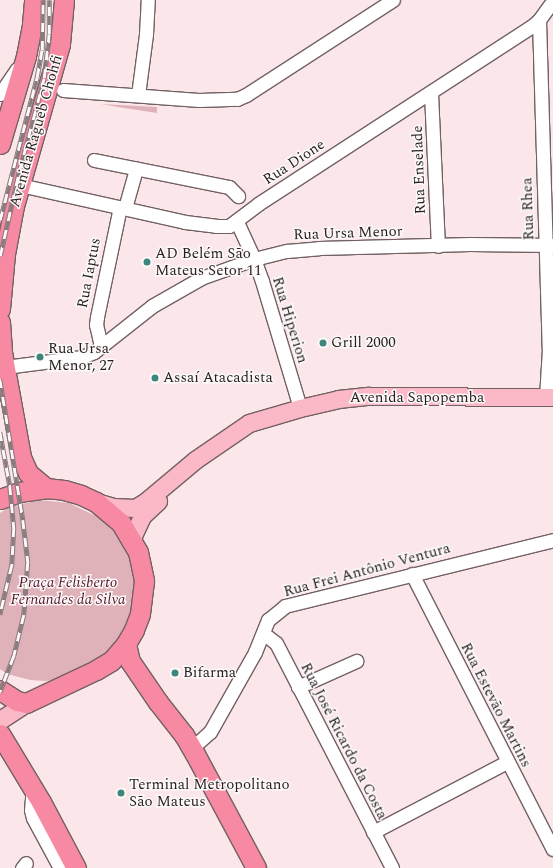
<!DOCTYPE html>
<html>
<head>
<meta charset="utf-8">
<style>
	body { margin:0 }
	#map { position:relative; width:553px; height:868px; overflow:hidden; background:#fbe7ea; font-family:Spectral,serif }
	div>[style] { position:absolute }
	.green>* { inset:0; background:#dfb2ba }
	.roads { filter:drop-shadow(1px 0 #726164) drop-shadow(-1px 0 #726164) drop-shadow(0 1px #726164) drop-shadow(0 -1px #726164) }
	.minor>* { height:13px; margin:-6.5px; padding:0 6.5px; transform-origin:6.5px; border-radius:6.5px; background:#fff }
	.major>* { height:17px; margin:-8.5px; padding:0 8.5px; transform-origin:8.5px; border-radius:8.5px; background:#fbb8c7 }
	.highway>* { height:19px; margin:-9.5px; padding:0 9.5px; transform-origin:9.5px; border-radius:9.5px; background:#f889a2 }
	.rail>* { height:4.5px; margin-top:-2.25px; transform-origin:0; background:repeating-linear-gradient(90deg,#fdf9f9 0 9px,#897c7e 0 18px); box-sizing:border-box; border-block:1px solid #897c7e }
	.dots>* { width:11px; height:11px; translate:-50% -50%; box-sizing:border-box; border:2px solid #fdf9f9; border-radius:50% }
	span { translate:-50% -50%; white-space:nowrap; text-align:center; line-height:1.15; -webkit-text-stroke:3px #fdf9f9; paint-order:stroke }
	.street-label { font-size:15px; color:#261f20 }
	.poi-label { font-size:15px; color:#261f20 }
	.left { translate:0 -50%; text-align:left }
	.park-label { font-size:15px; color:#56172a; font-style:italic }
</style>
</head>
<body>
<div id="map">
	<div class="green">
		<div style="clip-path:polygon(101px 104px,157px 107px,157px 113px,118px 107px)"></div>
		<div style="clip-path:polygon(39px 500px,69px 503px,100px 518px,112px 529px,124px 545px,131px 562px,135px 585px,130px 621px,111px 652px,71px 677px,46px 681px,30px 680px,7px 674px,0 669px,0 513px,10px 507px)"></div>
	</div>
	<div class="roads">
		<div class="minor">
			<div style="left:539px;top:20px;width:329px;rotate:88.3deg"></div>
			<div style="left:549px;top:349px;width:48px;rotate:93.6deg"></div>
			<div style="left:63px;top:90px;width:136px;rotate:4.2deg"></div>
			<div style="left:199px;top:100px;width:38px;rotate:-2deg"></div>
			<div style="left:237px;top:99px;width:10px;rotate:-24deg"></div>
			<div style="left:246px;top:95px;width:175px;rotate:-32.9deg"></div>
			<div style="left:431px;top:93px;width:153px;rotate:87.4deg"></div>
			<div style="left:0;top:94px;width:30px;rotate:-56deg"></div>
			<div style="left:138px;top:95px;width:62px;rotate:-82.5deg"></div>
			<div style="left:146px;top:34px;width:34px;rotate:-87deg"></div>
			<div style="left:94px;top:160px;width:138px;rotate:11.3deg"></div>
			<div style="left:229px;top:187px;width:13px;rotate:45deg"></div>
			<div style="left:20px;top:185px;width:169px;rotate:12.6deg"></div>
			<div style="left:185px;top:222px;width:31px;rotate:7deg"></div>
			<div style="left:216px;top:226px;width:13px"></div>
			<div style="left:229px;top:226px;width:36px;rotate:-37deg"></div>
			<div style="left:258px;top:204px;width:325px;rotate:-33deg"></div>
			<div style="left:531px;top:27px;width:11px;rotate:-41deg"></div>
			<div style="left:539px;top:20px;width:19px;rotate:-54deg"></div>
			<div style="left:125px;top:208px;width:41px;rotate:-74.2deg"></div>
			<div style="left:237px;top:222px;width:41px;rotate:65.3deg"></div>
			<div style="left:254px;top:259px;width:23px;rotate:70deg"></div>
			<div style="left:262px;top:281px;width:133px;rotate:73.3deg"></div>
			<div style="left:101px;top:346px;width:22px;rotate:-103deg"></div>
			<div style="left:96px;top:325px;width:8px;rotate:-83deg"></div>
			<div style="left:97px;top:317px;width:112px;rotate:-78.2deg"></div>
			<div style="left:5px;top:367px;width:78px;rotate:-7.4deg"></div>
			<div style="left:82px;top:357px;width:13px;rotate:-23deg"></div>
			<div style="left:94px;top:352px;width:74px;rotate:-38.4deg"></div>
			<div style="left:152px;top:306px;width:56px;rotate:-29.7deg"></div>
			<div style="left:201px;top:278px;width:56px;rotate:-19.7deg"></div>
			<div style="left:254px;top:259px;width:34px;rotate:-14deg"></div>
			<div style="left:287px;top:251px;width:32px;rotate:-5deg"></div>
			<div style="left:319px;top:248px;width:151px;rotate:-1.5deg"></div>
			<div style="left:470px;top:244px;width:83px;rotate:0.7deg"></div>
			<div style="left:412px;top:574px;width:309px;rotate:62.9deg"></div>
			<div style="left:263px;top:633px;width:16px;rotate:38deg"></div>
			<div style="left:276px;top:643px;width:253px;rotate:62.7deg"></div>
			<div style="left:298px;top:687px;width:64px;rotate:-24.1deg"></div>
			<div style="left:192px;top:748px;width:24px;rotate:-42deg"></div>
			<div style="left:210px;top:732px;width:92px;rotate:-60.6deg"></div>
			<div style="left:255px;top:652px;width:35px;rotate:-68deg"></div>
			<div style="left:268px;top:620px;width:22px;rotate:-39deg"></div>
			<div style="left:285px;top:606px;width:276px;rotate:-13.8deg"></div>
			<div style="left:33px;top:787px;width:23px;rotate:95deg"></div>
			<div style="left:31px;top:810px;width:8px;rotate:76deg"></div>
			<div style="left:33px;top:818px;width:57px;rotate:61.6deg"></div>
			<div style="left:373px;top:832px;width:151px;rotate:-27.6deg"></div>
			<div style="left:22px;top:868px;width:6px;rotate:-51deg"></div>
		</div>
		<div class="major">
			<div style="left:96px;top:502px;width:19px;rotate:16deg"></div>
			<div style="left:114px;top:507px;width:21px;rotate:3deg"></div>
			<div style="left:135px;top:508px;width:12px;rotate:-31deg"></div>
			<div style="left:145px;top:502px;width:65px;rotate:-40deg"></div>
			<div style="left:195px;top:460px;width:65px;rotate:-34.4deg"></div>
			<div style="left:249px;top:423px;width:53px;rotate:-16.4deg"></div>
			<div style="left:300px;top:408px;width:39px;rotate:-13deg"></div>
			<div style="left:338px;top:399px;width:31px;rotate:-6deg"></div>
			<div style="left:369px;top:396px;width:184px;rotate:0.3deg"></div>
			<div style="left:131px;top:540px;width:26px;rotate:-65deg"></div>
			<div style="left:142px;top:516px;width:22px;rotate:-43deg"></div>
			<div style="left:0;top:720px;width:31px;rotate:-33deg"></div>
		</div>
		<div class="highway">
			<div style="left:0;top:144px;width:92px;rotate:-73.5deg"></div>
			<div style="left:26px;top:56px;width:33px;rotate:-79deg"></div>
			<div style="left:32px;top:24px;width:24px;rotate:-85deg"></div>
			<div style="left:0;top:309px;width:55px;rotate:-84.8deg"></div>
			<div style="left:5px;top:254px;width:49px;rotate:-79.4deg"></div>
			<div style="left:14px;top:206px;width:168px;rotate:-74.1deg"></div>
			<div style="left:60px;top:44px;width:44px;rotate:-84.8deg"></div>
			<div style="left:0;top:322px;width:30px;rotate:86deg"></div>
			<div style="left:2px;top:352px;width:107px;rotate:79.7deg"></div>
			<div style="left:21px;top:457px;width:17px;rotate:66deg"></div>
			<div style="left:28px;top:473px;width:23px;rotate:40deg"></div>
			<div style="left:0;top:499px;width:20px;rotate:-20deg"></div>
			<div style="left:19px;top:492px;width:27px;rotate:-8deg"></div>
			<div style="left:46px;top:488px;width:18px;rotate:6deg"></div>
			<div style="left:64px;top:490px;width:18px;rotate:16deg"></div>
			<div style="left:81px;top:495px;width:17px;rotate:25deg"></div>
			<div style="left:96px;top:502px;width:33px;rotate:40deg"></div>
			<div style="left:121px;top:523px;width:20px;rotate:60deg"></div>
			<div style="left:131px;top:540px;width:14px;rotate:60deg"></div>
			<div style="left:138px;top:552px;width:30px;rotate:78deg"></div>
			<div style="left:144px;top:581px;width:33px;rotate:97deg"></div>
			<div style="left:140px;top:614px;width:17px;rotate:111deg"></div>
			<div style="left:134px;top:630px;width:16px;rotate:120deg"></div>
			<div style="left:126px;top:644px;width:23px;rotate:131deg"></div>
			<div style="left:111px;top:661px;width:17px;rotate:149deg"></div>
			<div style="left:96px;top:670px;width:77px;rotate:154.8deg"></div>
			<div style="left:26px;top:703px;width:9px;rotate:-167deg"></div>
			<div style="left:17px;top:701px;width:20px;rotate:-147deg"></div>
			<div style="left:126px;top:644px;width:17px;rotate:77deg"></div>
			<div style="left:130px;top:661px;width:50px;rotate:55.7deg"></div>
			<div style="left:158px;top:702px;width:42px;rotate:51.8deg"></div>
			<div style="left:184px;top:735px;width:22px;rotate:60deg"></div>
			<div style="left:195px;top:754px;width:129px;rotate:61.8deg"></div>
			<div style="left:0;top:734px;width:79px;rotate:58.9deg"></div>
			<div style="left:41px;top:802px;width:75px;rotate:62.1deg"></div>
		</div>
	</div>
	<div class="rail">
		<div style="left:0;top:220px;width:148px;rotate:-75.5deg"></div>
		<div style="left:37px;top:77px;width:27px;rotate:-80deg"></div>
		<div style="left:42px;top:50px;width:50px;rotate:-88.9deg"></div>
		<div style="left:0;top:256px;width:86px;rotate:-77.3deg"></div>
		<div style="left:19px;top:172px;width:97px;rotate:-75.1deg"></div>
		<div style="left:44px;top:78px;width:44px;rotate:-83.5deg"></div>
		<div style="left:49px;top:34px;width:34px;rotate:-90deg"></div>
		<div style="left:0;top:379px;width:143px;rotate:80.7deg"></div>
		<div style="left:23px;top:520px;width:42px;rotate:83.2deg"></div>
		<div style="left:28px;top:562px;width:53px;rotate:94.3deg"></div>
		<div style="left:24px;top:615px;width:42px;rotate:103.7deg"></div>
		<div style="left:14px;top:656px;width:39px;rotate:111deg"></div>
		<div style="left:0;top:432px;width:55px;rotate:79.5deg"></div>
		<div style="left:10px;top:486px;width:42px;rotate:84.6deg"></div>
		<div style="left:14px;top:528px;width:37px;rotate:93deg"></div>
		<div style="left:12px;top:565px;width:51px;rotate:103.5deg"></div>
	</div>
	<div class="dots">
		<div style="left:147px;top:262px;background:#3e857d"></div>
		<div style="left:323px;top:343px;background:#3e857d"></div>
		<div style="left:40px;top:357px;background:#3e857d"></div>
		<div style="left:155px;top:378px;background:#3e857d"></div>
		<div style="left:175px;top:673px;background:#3e857d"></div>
		<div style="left:121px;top:793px;background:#3e857d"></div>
	</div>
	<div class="street-label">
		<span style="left:36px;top:131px;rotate:-74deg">Avenida Ragueb Chohfi</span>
		<span style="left:294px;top:162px;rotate:-33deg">Rua Dione</span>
		<span style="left:419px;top:170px;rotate:-92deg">Rua Enselade</span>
		<span style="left:528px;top:209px;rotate:-92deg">Rua Rhea</span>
		<span style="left:348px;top:233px;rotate:-2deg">Rua Ursa Menor</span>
		<span style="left:89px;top:273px;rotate:-79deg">Rua Iaptus</span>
		<span style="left:290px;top:320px;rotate:73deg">Rua Hiperion</span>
		<span style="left:417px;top:398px">Avenida Sapopemba</span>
		<span style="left:367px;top:570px;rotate:-15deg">Rua Frei Antônio Ventura</span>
		<span style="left:496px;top:705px;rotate:63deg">Rua Estevão Martins</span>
		<span style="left:344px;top:741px;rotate:63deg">Rua José Ricardo da Costa</span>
	</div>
	<div class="poi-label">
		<span class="left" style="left:155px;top:262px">AD Belém São<br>Mateus Setor 11</span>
		<span class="left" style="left:331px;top:343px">Grill 2000</span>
		<span class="left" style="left:48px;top:357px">Rua Ursa<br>Menor, 27</span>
		<span class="left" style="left:163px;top:378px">Assaí Atacadista</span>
		<span class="left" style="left:183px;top:673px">Bifarma</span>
		<span class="left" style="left:129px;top:793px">Terminal Metropolitano<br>São Mateus</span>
	</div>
	<div class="park-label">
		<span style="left:68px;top:591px">Praça Felisberto<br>Fernandes da Silva</span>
	</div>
</div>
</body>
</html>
